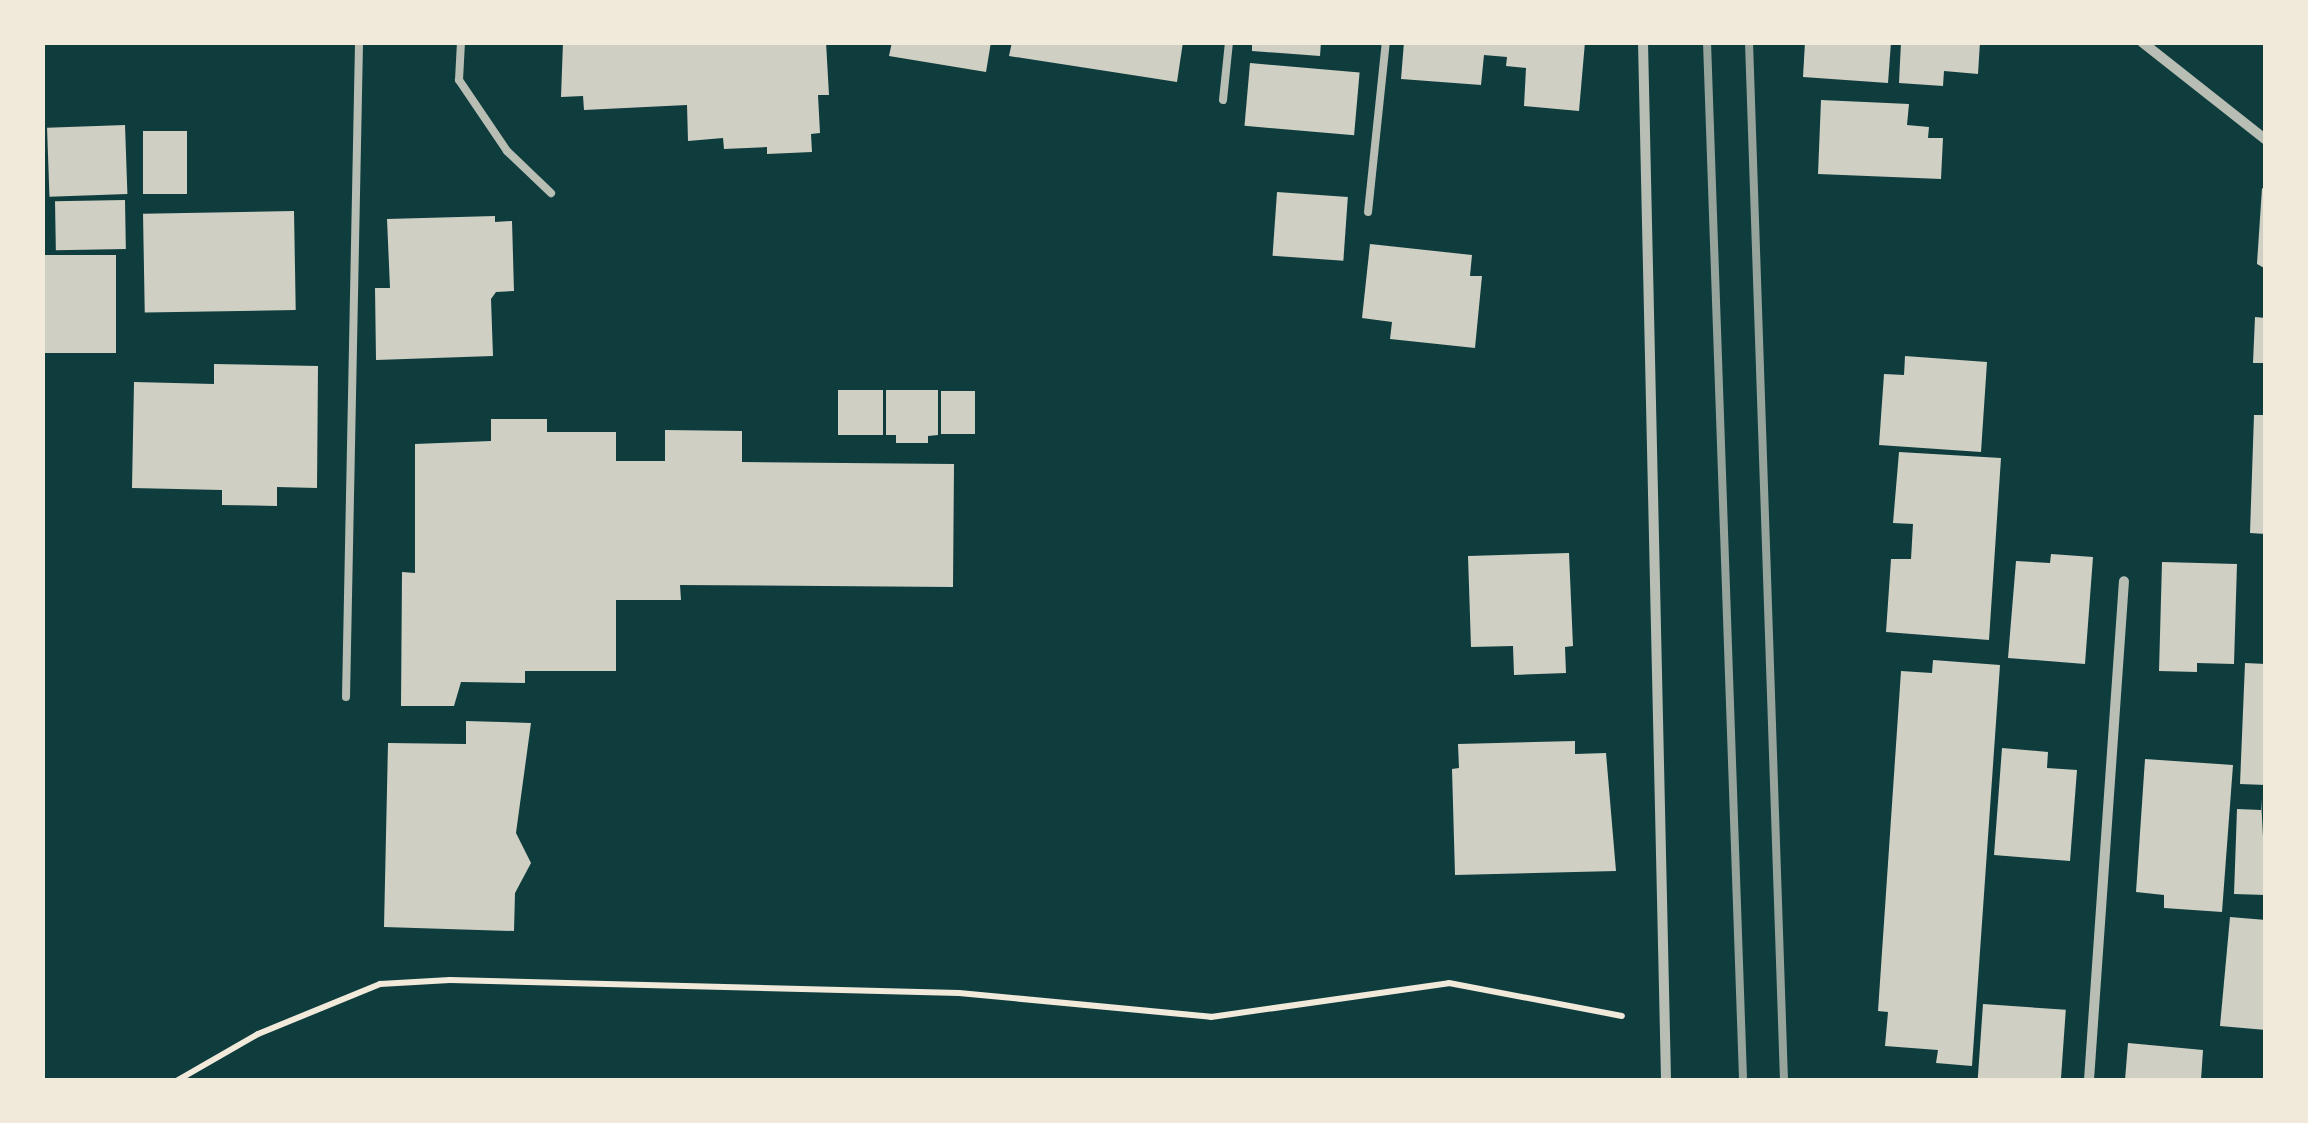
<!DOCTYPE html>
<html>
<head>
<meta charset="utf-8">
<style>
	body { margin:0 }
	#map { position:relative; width:2308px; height:1123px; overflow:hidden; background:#0f3d3e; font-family:Lora,serif }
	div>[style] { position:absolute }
	.building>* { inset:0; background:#cfcfc3; transform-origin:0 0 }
	.path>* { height:6px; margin:-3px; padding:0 3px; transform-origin:3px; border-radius:3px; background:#f1e9da }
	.service>* { height:8px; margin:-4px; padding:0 4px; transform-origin:4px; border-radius:4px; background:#b8beb3 }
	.minor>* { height:10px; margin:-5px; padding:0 5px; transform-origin:5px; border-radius:5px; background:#b8beb3 }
	.rail>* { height:8px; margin:-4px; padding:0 4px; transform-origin:4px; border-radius:4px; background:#97a49c }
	span { translate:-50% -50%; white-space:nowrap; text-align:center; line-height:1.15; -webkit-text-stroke:8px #f1e9da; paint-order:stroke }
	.frame { position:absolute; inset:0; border:45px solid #f1e9da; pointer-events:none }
</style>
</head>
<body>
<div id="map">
	<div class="building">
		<div style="clip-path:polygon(563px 42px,826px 42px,829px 95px,818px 95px,820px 133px,811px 134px,812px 152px,767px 154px,767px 147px,724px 149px,723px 138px,688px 141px,687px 105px,584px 110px,583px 96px,561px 97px)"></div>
		<div style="clip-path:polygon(892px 42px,991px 42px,986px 72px,889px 56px)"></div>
		<div style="clip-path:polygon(1012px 42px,1183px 42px,1177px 82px,1009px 56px)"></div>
		<div style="clip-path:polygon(1252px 42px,1321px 42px,1320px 56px,1252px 51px)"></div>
		<div style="clip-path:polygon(1404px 42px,1585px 42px,1579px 111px,1524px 106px,1526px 68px,1506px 66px,1507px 57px,1484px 55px,1481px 85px,1401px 79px)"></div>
		<div style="clip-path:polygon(1805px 42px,1891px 42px,1888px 83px,1803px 77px)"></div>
		<div style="clip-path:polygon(1901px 42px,1980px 42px,1978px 74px,1944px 71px,1943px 86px,1899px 83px)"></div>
		<div style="left:1250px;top:63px;width:110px;height:63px;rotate:5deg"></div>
		<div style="clip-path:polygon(1821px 100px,1909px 104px,1907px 125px,1929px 127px,1928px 138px,1943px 138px,1941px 179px,1818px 174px)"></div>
		<div style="left:125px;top:125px;width:69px;height:78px;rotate:88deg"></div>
		<div style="left:143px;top:131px;width:44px;height:63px"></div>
		<div style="clip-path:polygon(2262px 188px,2266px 191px,2266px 269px,2257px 264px)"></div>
		<div style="left:1277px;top:192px;width:71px;height:64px;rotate:4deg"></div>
		<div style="left:125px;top:200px;width:49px;height:70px;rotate:89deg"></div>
		<div style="left:294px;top:211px;width:99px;height:151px;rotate:89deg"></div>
		<div style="clip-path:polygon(495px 216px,495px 222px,512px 221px,514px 291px,496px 292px,491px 299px,493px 356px,376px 360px,375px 288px,390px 288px,387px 219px)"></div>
		<div style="clip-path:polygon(1370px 244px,1472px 255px,1470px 276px,1482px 276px,1475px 348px,1390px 339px,1392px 322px,1362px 318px)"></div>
		<div style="left:42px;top:255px;width:74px;height:98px"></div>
		<div style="clip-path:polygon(2255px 317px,2266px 318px,2266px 363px,2253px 363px)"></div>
		<div style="clip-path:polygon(1905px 356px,1987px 362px,1981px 452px,1879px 445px,1884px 374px,1904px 375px)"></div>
		<div style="clip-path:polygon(214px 364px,318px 366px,317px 488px,277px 487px,277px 506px,222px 505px,222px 490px,132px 488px,134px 382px,214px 384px)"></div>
		<div style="left:838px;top:390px;width:45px;height:45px"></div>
		<div style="clip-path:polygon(886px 390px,938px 390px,938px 435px,928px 436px,928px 443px,896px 443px,896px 435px,886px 435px)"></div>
		<div style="left:941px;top:391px;width:34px;height:43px"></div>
		<div style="clip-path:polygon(2254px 415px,2266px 415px,2266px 534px,2250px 533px)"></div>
		<div style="clip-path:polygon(491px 419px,547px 419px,547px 432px,616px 432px,616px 461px,665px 461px,665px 430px,742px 431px,742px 462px,954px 464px,953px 587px,680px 585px,681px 600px,616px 600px,616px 671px,525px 671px,525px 683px,461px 682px,454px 706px,401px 706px,402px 572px,415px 573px,415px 444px,491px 441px)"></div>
		<div style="clip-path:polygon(1899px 452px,2001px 458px,1989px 640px,1886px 632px,1891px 559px,1911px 559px,1913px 524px,1893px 523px)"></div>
		<div style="clip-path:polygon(1569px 553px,1573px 646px,1565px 647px,1566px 673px,1514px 675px,1513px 646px,1471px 647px,1468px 556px)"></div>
		<div style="clip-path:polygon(2051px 554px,2093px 557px,2085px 664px,2008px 658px,2016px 561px,2050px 563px)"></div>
		<div style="clip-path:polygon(2162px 562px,2237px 564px,2234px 664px,2197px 663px,2197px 672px,2159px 671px)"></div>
		<div style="clip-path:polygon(1933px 660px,2000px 665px,1972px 1066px,1936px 1063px,1938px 1050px,1885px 1046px,1888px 1012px,1878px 1011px,1901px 671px,1932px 673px)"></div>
		<div style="clip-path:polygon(2245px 663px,2266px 664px,2266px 785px,2240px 784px)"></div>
		<div style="clip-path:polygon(466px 721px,531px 723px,516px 833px,531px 863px,515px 893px,514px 931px,384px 927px,388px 743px,466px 744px)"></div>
		<div style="clip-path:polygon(1575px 741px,1575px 754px,1606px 753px,1616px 871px,1455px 875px,1452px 769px,1459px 768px,1458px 744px)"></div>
		<div style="clip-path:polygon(2002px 748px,2048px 752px,2047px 768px,2077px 770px,2070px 861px,1994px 855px)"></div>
		<div style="clip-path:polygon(2145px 759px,2233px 765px,2222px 912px,2164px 908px,2164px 895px,2136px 892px)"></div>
		<div style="clip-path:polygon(2261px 798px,2266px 895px,2234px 894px,2237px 809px,2261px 810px)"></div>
		<div style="clip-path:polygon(2230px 917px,2266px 920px,2266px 1030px,2220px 1026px)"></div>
		<div style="left:1983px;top:1004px;width:83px;height:76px;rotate:4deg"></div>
		<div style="clip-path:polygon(2128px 1043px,2203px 1050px,2201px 1080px,2125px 1080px)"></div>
	</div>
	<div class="path">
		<div style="left:178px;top:1080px;width:92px;rotate:-29.9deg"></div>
		<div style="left:258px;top:1034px;width:132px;rotate:-22.3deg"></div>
		<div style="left:380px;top:984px;width:70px;rotate:-3.3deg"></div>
		<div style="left:450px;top:980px;width:509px;rotate:1.46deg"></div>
		<div style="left:959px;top:993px;width:253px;rotate:5.4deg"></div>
		<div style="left:1211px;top:1017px;width:240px;rotate:-8.1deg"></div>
		<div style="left:1449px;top:983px;width:176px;rotate:10.8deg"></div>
	</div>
	<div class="service">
		<div style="left:461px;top:42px;width:38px;rotate:93deg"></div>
		<div style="left:459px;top:80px;width:86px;rotate:55.9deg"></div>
		<div style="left:507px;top:151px;width:61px;rotate:43.7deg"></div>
		<div style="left:1223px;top:100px;width:58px;rotate:-84.1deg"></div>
		<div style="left:1368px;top:212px;width:171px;rotate:-84deg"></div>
		<div style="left:346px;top:697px;width:655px;rotate:-88.86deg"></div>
	</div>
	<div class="minor">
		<div style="left:1643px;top:42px;width:1038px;rotate:88.73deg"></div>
		<div style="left:2142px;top:42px;width:158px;rotate:38.3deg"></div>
		<div style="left:2089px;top:1080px;width:500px;rotate:-85.99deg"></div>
	</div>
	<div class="rail">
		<div style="left:1707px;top:42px;width:1039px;rotate:88.01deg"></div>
		<div style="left:1749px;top:42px;width:1039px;rotate:88.07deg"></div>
	</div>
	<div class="frame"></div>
</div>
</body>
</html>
